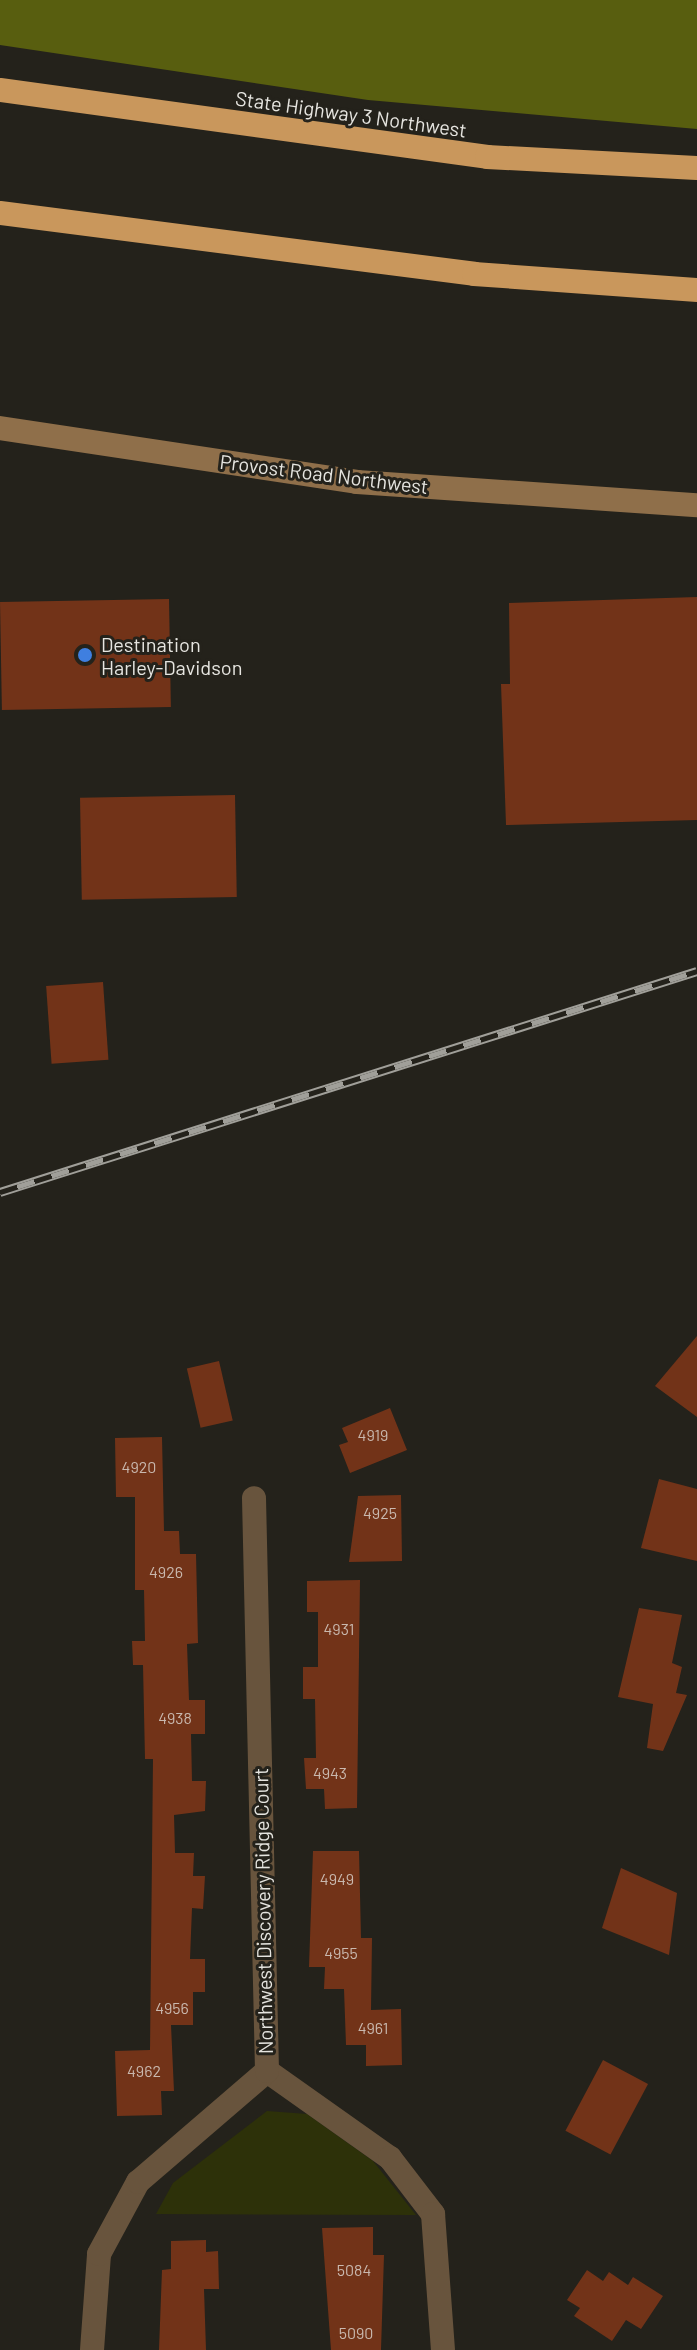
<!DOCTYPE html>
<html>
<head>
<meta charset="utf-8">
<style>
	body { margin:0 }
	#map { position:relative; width:697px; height:2350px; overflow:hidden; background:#24221b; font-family:Barlow,sans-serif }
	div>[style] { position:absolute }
	.green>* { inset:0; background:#2d3109 }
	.forest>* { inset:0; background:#585e0f }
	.building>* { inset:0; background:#723318; transform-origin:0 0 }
	.street>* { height:24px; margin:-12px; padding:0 12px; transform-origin:12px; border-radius:12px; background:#68543d }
	.secondary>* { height:24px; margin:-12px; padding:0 12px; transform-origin:12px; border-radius:12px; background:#8f6f4a }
	.highway>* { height:24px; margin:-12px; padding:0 12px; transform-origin:12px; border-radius:12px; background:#c9975c }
	.rail>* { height:9px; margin-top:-4.5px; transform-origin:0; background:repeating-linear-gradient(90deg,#24221b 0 18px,#a09f99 0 36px); box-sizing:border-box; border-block:2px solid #a09f99 }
	.dots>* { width:22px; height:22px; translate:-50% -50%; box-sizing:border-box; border:4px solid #24221b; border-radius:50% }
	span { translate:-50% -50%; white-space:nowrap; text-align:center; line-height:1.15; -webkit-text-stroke:6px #24221b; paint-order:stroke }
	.number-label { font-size:16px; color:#c9b8ae }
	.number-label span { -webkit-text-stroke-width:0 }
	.street-label { font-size:20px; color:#e6e5e0 }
	.poi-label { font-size:20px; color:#e6e5e0 }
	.left { translate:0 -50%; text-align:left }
</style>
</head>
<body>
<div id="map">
	<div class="green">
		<div style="clip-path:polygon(267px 2111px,307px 2114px,373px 2161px,416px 2215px,156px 2214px,173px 2183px)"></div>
	</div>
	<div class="forest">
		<div style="clip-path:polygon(0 0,697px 0,697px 129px,368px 100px,0 45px)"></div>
	</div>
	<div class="building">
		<div style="clip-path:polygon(697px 597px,697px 820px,506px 825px,501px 684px,510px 684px,509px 603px)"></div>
		<div style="left:169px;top:599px;width:108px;height:169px;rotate:89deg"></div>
		<div style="left:235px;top:795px;width:102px;height:155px;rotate:89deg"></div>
		<div style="left:103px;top:982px;width:78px;height:57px;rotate:86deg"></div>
		<div style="clip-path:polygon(697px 1336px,697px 1417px,655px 1386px)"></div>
		<div style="left:219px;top:1361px;width:61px;height:33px;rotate:77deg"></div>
		<div style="clip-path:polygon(390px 1408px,407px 1450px,350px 1473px,339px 1445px,348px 1442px,342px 1428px)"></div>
		<div style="clip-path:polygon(162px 1437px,164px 1531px,179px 1531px,180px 1554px,196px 1554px,198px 1643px,187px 1644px,189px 1700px,205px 1700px,205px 1734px,191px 1734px,192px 1781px,206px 1781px,205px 1811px,174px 1815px,175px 1853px,194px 1853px,193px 1876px,205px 1876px,203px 1909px,192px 1908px,190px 1959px,205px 1959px,205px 1992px,193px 1992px,193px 2025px,171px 2025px,174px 2091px,161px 2091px,162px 2115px,117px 2116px,115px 2051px,150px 2050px,153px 1759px,145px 1759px,143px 1665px,133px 1665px,132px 1641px,145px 1641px,144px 1590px,135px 1590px,135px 1497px,116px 1497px,115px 1438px)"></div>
		<div style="clip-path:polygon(659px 1479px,697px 1489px,697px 1561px,641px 1548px)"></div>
		<div style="clip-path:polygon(401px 1495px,402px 1561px,349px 1562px,358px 1496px)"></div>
		<div style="clip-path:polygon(360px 1580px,357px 1808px,325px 1809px,324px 1789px,306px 1789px,304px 1758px,316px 1758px,315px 1699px,303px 1699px,303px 1667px,318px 1667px,318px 1612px,307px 1612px,307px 1581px)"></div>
		<div style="clip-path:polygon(639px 1608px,682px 1615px,672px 1663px,682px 1667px,676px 1693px,687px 1695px,663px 1751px,647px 1748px,653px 1704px,618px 1697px)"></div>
		<div style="clip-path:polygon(313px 1851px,359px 1851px,361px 1938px,372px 1938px,371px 2010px,401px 2009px,402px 2065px,366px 2066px,366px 2045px,346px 2045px,344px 1989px,324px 1989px,325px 1967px,309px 1967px)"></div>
		<div style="clip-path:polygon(621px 1868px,677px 1893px,669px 1955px,602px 1928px)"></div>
		<div style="left:603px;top:2060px;width:51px;height:80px;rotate:28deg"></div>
		<div style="clip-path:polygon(373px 2227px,373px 2255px,384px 2255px,381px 2350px,331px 2350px,322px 2228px)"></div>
		<div style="clip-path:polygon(206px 2240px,206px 2252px,218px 2251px,219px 2289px,204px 2289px,206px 2350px,159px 2350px,162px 2270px,171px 2269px,171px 2241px)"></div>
		<div style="clip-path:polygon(587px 2270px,603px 2281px,609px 2272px,628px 2285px,633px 2277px,663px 2296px,641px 2329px,626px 2320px,612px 2341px,574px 2316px,580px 2308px,567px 2300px)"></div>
	</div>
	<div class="street">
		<div style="left:267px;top:2071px;width:151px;rotate:35.3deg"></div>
		<div style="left:390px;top:2158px;width:71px;rotate:52.5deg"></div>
		<div style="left:433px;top:2214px;width:136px;rotate:85.8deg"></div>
		<div style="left:92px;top:2350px;width:96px;rotate:-85.8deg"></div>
		<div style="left:99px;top:2254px;width:82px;rotate:-61.6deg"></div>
		<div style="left:138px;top:2182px;width:170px;rotate:-40.7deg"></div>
		<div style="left:267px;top:2071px;width:573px;rotate:-91.3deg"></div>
	</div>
	<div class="secondary">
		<div style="left:0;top:428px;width:361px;rotate:8.6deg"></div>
		<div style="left:357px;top:482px;width:341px;rotate:3.9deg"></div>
	</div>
	<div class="highway">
		<div style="left:0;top:90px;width:492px;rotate:7.8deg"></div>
		<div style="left:487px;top:157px;width:210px;rotate:3deg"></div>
		<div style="left:0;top:213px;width:478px;rotate:7.3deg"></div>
		<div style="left:474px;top:274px;width:224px;rotate:4.1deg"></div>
	</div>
	<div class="rail">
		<div style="left:0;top:1192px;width:731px;rotate:-17.59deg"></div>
	</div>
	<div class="dots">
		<div style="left:85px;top:655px;background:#3f7fe0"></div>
	</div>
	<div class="number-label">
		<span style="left:373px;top:1435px">4919</span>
		<span style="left:139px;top:1467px">4920</span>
		<span style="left:380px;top:1513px">4925</span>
		<span style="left:166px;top:1572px">4926</span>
		<span style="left:339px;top:1629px">4931</span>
		<span style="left:175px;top:1718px">4938</span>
		<span style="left:330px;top:1773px">4943</span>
		<span style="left:337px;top:1879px">4949</span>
		<span style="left:341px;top:1953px">4955</span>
		<span style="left:172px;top:2008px">4956</span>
		<span style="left:373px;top:2028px">4961</span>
		<span style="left:144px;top:2071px">4962</span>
		<span style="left:354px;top:2270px">5084</span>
		<span style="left:356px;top:2333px">5090</span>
	</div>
	<div class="street-label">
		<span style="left:351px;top:114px;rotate:8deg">State Highway 3 Northwest</span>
		<span style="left:324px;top:474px;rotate:7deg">Provost Road Northwest</span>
		<span style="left:263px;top:1911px;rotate:-91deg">Northwest Discovery Ridge Court</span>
	</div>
	<div class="poi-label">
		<span class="left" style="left:101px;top:656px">Destination<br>Harley-Davidson</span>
	</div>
</div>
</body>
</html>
